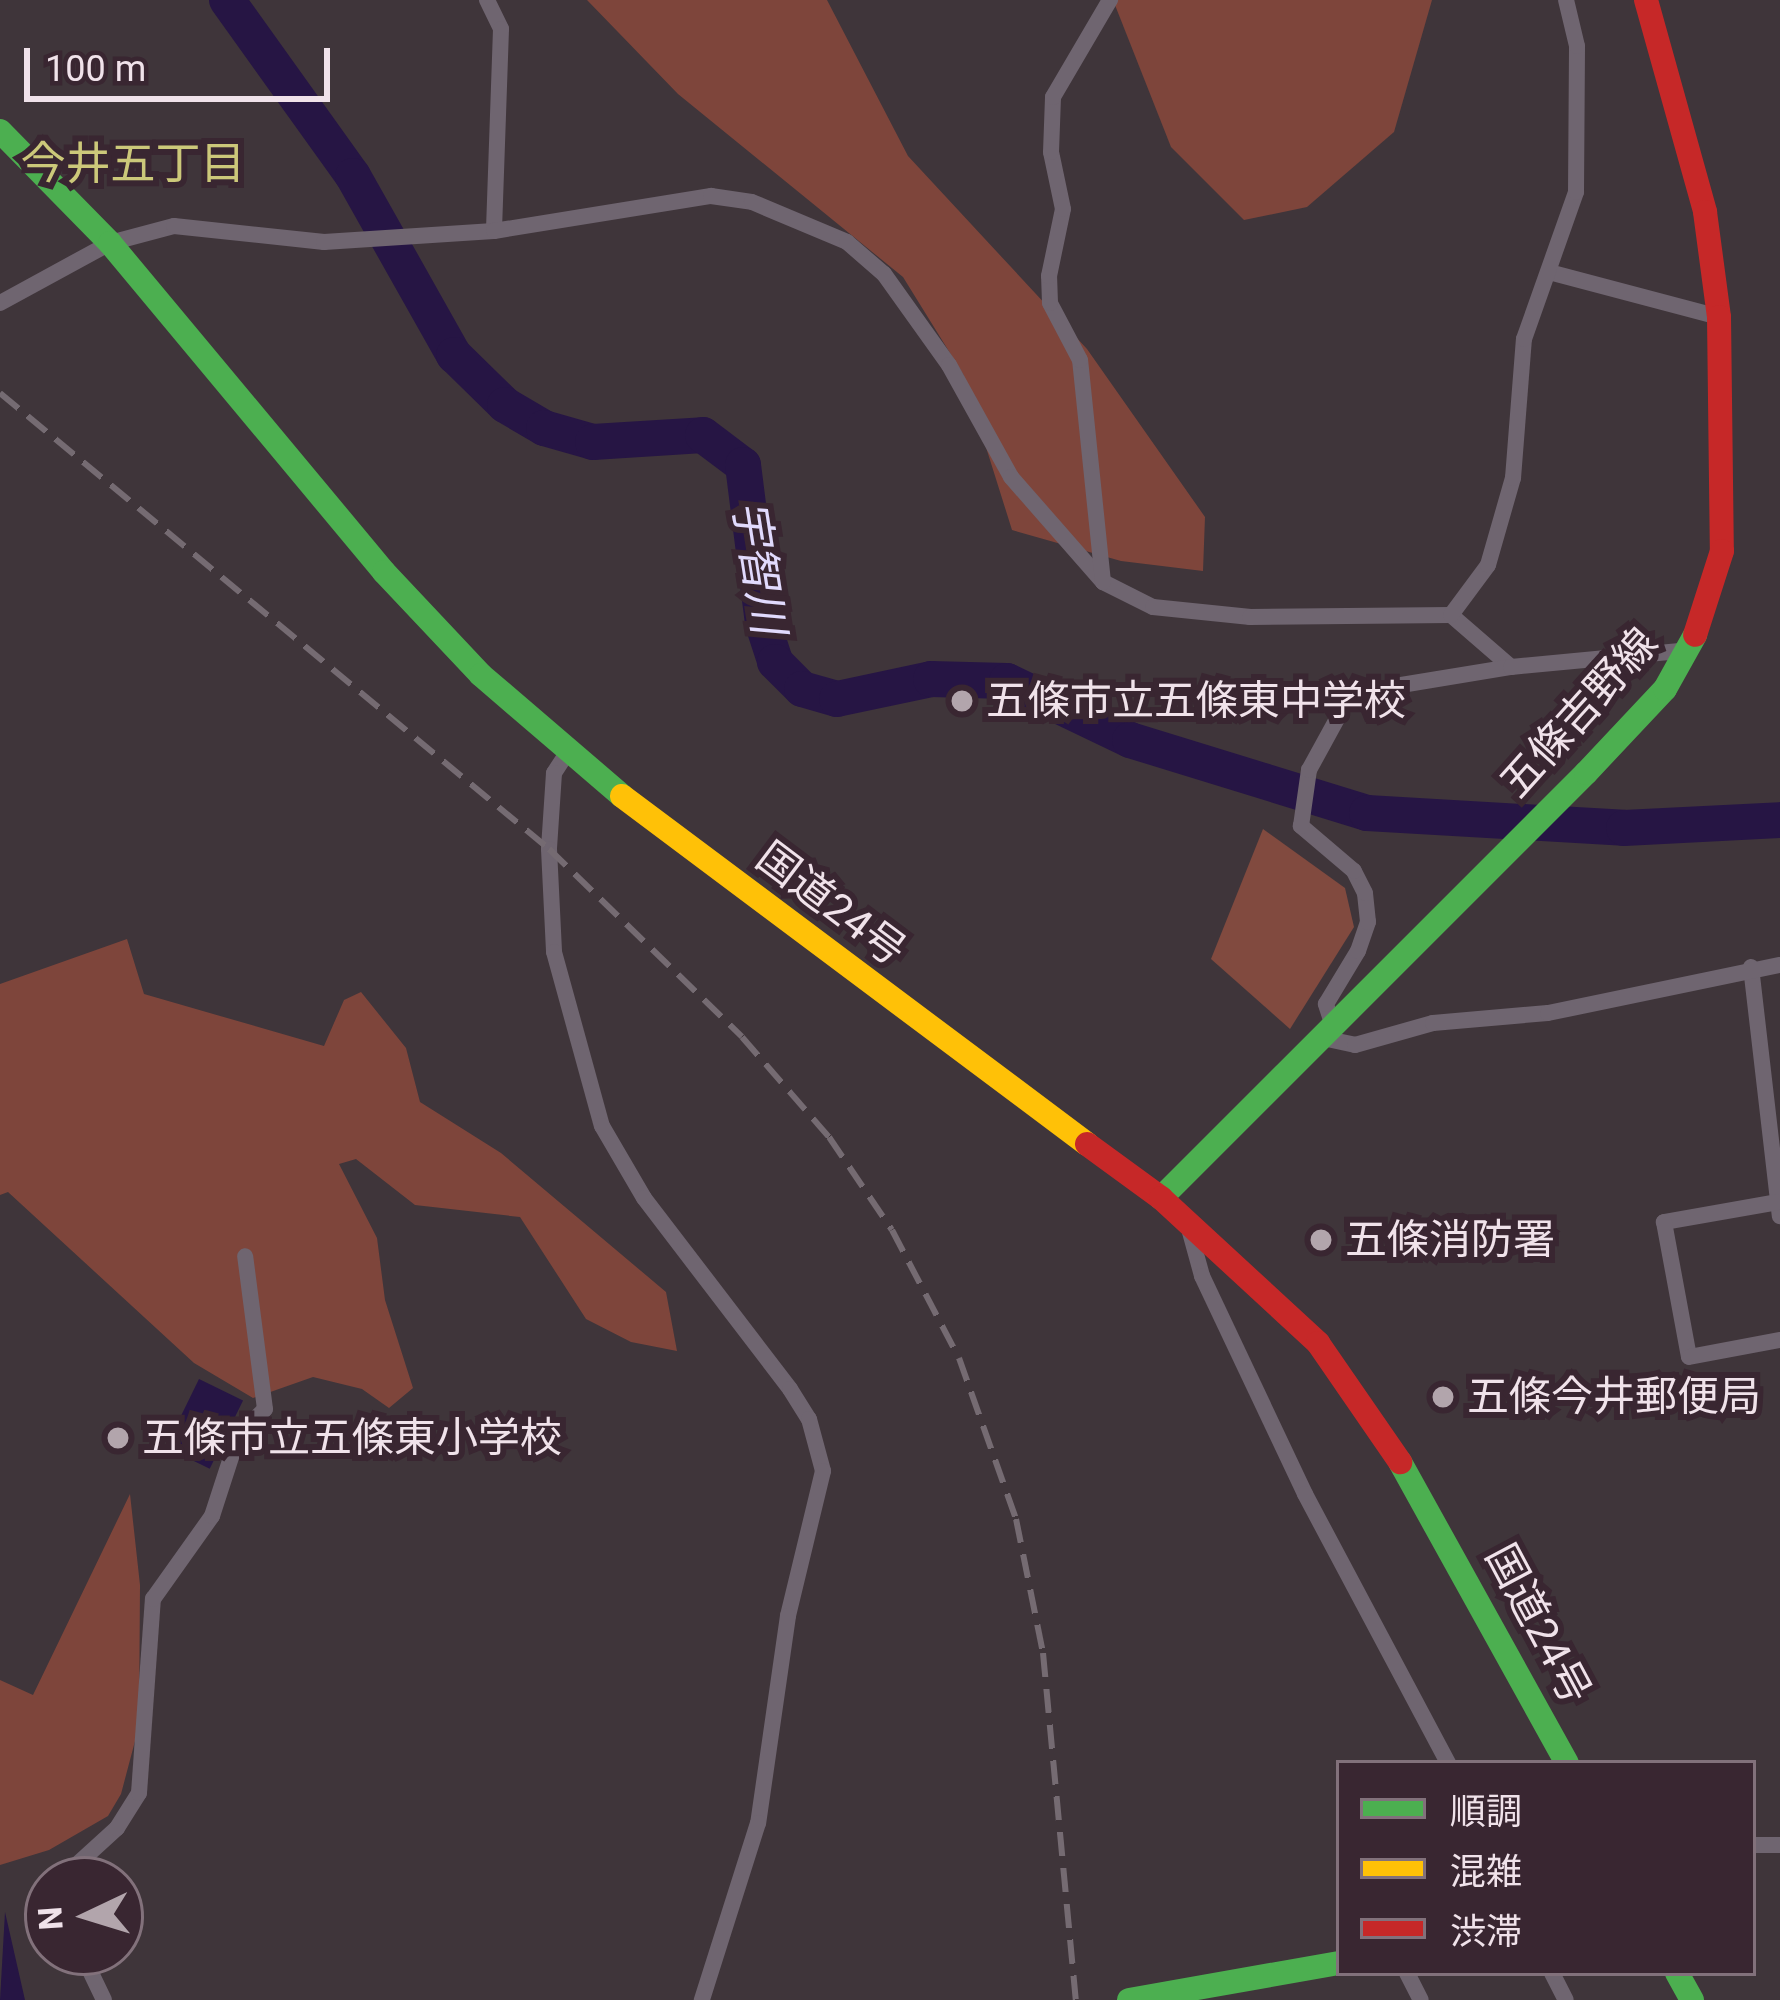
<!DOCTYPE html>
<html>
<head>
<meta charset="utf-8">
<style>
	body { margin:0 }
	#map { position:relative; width:1780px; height:2000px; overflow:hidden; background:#3f353a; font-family:Roboto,"Noto Sans JP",sans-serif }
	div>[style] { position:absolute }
	.green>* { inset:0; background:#814a3f }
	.forest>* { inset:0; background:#7e453b }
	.water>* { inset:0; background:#261544; transform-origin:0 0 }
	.river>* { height:36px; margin:-18px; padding:0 18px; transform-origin:18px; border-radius:18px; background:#261544 }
	.street>* { height:16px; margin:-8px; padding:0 8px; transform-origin:8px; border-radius:8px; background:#6f6570 }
	.fast>* { height:24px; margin:-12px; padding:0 12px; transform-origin:12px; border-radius:12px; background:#4caf50 }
	.slow>* { height:24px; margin:-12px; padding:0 12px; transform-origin:12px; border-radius:12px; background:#ffc107 }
	.jam>* { height:24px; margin:-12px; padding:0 12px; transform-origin:12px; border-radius:12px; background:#c62828 }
	.rail>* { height:6px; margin-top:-3px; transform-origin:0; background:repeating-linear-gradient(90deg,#756b72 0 24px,transparent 0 36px) }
	.dots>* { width:33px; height:33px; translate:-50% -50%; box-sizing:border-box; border:6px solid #392631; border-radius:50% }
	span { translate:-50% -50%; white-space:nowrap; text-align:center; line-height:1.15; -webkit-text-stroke:12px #392631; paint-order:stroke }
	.poi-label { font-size:42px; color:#f0e2ea }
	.left { translate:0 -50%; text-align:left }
	.street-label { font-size:42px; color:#f0e2ea }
	.neighbourhood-label { font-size:45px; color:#ccc87a }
	.water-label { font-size:45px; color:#e1dafd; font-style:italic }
	.legend { position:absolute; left:1336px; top:1760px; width:420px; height:216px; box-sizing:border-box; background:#392631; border:3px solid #82717b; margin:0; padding:15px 21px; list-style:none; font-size:36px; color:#f0e2ea }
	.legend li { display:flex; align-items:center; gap:24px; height:60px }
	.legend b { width:60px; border:3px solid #82717b }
	.north { position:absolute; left:24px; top:1856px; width:120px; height:120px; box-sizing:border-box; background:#392631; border:3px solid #82717b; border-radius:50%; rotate:266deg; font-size:33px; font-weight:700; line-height:48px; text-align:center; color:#f0e2ea }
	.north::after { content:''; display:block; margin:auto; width:42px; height:54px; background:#b2a5ac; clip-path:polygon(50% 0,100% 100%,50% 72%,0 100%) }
	.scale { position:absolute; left:24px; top:48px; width:306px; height:54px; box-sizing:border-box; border:6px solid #f0e2ea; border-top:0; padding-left:15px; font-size:36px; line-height:42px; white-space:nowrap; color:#f0e2ea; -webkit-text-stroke:9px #392631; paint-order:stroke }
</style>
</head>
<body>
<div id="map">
	<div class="green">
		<div style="clip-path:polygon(1263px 829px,1345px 888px,1354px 927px,1290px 1029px,1211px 959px)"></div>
	</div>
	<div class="forest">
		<div style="clip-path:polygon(587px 0,827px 0,908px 156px,1087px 349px,1205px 517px,1203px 571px,1121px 561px,1012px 530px,963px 374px,903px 277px,678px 94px)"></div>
		<div style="clip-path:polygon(1113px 0,1432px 0,1394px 132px,1307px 207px,1244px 220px,1171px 147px)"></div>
		<div style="clip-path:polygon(127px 939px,144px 994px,324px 1046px,344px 1000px,361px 992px,406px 1048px,420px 1102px,501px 1153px,666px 1292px,677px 1351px,631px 1342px,586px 1319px,520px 1217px,415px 1205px,356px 1159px,339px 1164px,377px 1238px,385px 1300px,413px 1388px,389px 1408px,362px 1389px,313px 1377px,253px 1398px,194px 1363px,8px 1192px,0 1195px,0 984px)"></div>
		<div style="clip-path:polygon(130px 1494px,140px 1585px,139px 1726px,121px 1794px,108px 1816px,49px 1850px,0 1865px,0 1680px,33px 1695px)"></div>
	</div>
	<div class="water">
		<div style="left:199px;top:1379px;width:49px;height:76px;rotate:26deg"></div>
		<div style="clip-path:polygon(5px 1912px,25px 2000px,0 2000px)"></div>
	</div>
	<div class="river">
		<div style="left:227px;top:0;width:216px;rotate:54.4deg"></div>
		<div style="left:353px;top:176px;width:206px;rotate:60.6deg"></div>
		<div style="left:454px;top:355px;width:71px;rotate:44.4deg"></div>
		<div style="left:505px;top:405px;width:45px;rotate:30.5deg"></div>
		<div style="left:544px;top:428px;width:51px;rotate:15.9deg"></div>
		<div style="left:593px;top:442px;width:110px;rotate:-3.6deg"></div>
		<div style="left:703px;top:435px;width:50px;rotate:36.9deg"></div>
		<div style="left:743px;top:465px;width:160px;rotate:82.8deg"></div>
		<div style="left:763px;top:624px;width:40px;rotate:72deg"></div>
		<div style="left:775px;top:662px;width:38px;rotate:45deg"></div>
		<div style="left:802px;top:689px;width:36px;rotate:16deg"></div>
		<div style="left:837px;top:699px;width:96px;rotate:-12deg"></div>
		<div style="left:931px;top:679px;width:76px;rotate:1.5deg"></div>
		<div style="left:1007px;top:681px;width:136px;rotate:25.6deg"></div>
		<div style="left:1130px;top:740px;width:248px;rotate:17.1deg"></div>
		<div style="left:1367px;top:813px;width:257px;rotate:3.3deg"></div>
		<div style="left:1624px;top:828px;width:156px;rotate:-2.9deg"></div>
	</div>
	<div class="street">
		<div style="left:487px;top:0;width:32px;rotate:64deg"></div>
		<div style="left:501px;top:29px;width:202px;rotate:92deg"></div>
		<div style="left:1549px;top:272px;width:176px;rotate:14.8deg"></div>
		<div style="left:0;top:303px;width:125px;rotate:-28.6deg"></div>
		<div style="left:110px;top:243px;width:66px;rotate:-14.9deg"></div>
		<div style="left:174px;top:226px;width:151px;rotate:6.1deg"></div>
		<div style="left:324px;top:242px;width:170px;rotate:-3.7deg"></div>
		<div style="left:494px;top:231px;width:220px;rotate:-9.2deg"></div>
		<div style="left:711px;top:196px;width:41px;rotate:8.3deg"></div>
		<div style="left:752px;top:202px;width:103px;rotate:22.8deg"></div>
		<div style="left:847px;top:242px;width:49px;rotate:40.9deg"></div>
		<div style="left:884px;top:274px;width:112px;rotate:54.5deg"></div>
		<div style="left:949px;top:365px;width:128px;rotate:61deg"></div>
		<div style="left:1011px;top:477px;width:140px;rotate:48.8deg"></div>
		<div style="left:1103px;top:582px;width:56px;rotate:26.6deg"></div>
		<div style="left:1153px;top:607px;width:98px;rotate:5.9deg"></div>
		<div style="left:1250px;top:617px;width:201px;rotate:-0.6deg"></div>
		<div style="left:1451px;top:615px;width:79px;rotate:40.9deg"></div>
		<div style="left:1103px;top:582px;width:223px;rotate:-95.9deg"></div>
		<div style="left:1080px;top:360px;width:64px;rotate:-117.8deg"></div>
		<div style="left:1050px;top:303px;width:27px;rotate:-92deg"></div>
		<div style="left:1049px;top:276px;width:68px;rotate:-78.2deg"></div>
		<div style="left:1063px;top:209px;width:58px;rotate:-101.9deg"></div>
		<div style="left:1051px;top:152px;width:55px;rotate:-87.9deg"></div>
		<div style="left:1053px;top:97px;width:113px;rotate:-59.6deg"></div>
		<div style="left:1451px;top:615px;width:62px;rotate:-53.5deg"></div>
		<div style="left:1488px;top:565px;width:91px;rotate:-74deg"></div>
		<div style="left:1513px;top:478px;width:139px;rotate:-85.5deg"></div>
		<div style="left:1524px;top:339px;width:156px;rotate:-70.5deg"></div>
		<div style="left:1576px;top:192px;width:146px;rotate:-89.6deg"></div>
		<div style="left:1577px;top:46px;width:47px;rotate:-103.4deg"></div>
		<div style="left:567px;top:753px;width:24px;rotate:123deg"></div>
		<div style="left:554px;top:773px;width:76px;rotate:93.8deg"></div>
		<div style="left:549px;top:849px;width:103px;rotate:87.2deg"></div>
		<div style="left:554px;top:952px;width:180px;rotate:74.6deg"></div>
		<div style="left:602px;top:1126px;width:83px;rotate:59.7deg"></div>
		<div style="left:644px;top:1198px;width:240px;rotate:52.6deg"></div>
		<div style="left:790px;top:1389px;width:36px;rotate:58deg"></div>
		<div style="left:809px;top:1419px;width:54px;rotate:74.9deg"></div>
		<div style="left:823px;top:1471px;width:149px;rotate:103.6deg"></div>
		<div style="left:788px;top:1616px;width:209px;rotate:98.2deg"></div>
		<div style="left:758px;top:1823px;width:186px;rotate:107.6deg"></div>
		<div style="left:1751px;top:967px;width:251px;rotate:83.4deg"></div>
		<div style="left:1332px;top:1023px;width:20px;rotate:-108deg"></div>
		<div style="left:1326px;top:1004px;width:62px;rotate:-58.9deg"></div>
		<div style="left:1358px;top:951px;width:31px;rotate:-71deg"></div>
		<div style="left:1368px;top:922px;width:29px;rotate:-96deg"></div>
		<div style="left:1365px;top:893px;width:25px;rotate:-117deg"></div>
		<div style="left:1354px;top:871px;width:70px;rotate:-139.7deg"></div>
		<div style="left:1301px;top:826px;width:57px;rotate:-81.9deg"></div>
		<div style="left:1309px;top:770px;width:73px;rotate:-61.3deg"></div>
		<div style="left:1344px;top:706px;width:49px;rotate:-22.9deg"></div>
		<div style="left:1389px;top:687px;width:124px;rotate:-9.3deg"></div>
		<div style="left:1511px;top:667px;width:180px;rotate:-5.4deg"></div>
		<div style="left:1318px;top:1037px;width:38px;rotate:12deg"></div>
		<div style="left:1355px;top:1045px;width:81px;rotate:-15.8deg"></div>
		<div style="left:1433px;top:1023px;width:115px;rotate:-5deg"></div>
		<div style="left:1548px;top:1013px;width:237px;rotate:-11.7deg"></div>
		<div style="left:1778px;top:1202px;width:116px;rotate:170deg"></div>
		<div style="left:1664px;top:1222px;width:137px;rotate:79.5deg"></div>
		<div style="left:1689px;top:1357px;width:93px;rotate:-10.6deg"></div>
		<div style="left:1188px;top:1225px;width:53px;rotate:74.6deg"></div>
		<div style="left:1202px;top:1276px;width:241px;rotate:64.7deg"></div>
		<div style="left:1305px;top:1494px;width:305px;rotate:62deg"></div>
		<div style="left:1753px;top:1845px;width:27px"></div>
		<div style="left:60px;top:1880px;width:77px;rotate:-42.4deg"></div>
		<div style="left:117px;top:1828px;width:41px;rotate:-57.8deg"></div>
		<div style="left:139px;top:1793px;width:195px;rotate:-85.9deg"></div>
		<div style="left:153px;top:1599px;width:102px;rotate:-54.6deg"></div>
		<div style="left:212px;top:1516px;width:84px;rotate:-72deg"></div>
		<div style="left:238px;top:1436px;width:38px;rotate:-45deg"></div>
		<div style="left:265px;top:1409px;width:154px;rotate:-97.4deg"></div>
		<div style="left:81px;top:1952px;width:53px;rotate:64.4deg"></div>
		<div style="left:1407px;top:1973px;width:30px;rotate:63deg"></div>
		<div style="left:1552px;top:1973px;width:30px;rotate:63deg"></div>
	</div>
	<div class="fast">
		<div style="left:0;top:131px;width:157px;rotate:45.5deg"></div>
		<div style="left:110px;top:243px;width:428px;rotate:50.2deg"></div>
		<div style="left:384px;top:572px;width:141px;rotate:46.7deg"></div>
		<div style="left:481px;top:675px;width:186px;rotate:40.6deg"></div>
		<div style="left:1161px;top:1198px;width:601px;rotate:-45deg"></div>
		<div style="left:1586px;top:773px;width:115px;rotate:-46.8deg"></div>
		<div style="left:1665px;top:689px;width:62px;rotate:-60.9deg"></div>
		<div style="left:1400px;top:1462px;width:344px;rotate:61deg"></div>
		<div style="left:1677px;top:1973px;width:31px;rotate:61deg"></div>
		<div style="left:1129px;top:2000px;width:213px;rotate:-10deg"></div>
	</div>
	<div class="slow">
		<div style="left:622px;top:796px;width:581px;rotate:36.81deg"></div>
	</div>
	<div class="jam">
		<div style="left:1646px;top:0;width:220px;rotate:74.4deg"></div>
		<div style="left:1705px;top:212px;width:106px;rotate:82.4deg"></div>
		<div style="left:1719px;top:317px;width:234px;rotate:89.3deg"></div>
		<div style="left:1722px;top:551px;width:88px;rotate:107.8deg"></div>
		<div style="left:1087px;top:1144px;width:92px;rotate:36.1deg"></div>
		<div style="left:1161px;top:1198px;width:214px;rotate:42.7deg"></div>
		<div style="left:1318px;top:1343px;width:145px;rotate:55.4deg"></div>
	</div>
	<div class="rail">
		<div style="left:0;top:393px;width:714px;rotate:39.71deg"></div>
		<div style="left:549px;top:849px;width:269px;rotate:44.2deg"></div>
		<div style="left:742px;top:1037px;width:133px;rotate:49deg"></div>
		<div style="left:829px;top:1137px;width:112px;rotate:55.9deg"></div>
		<div style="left:892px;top:1230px;width:144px;rotate:62.4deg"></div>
		<div style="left:959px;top:1358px;width:171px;rotate:70.5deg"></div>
		<div style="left:1016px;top:1519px;width:137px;rotate:78.6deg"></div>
		<div style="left:1043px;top:1653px;width:349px;rotate:84.6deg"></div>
	</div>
	<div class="dots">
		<div style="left:962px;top:701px;background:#b2a5ac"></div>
		<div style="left:1321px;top:1240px;background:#b2a5ac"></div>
		<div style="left:1443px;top:1397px;background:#b2a5ac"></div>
		<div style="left:118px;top:1438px;background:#b2a5ac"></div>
	</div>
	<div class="poi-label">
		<span class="left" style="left:986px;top:701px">五條市立五條東中学校</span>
		<span class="left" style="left:1345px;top:1240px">五條消防署</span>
		<span class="left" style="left:1467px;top:1397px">五條今井郵便局</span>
		<span class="left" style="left:142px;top:1438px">五條市立五條東小学校</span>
	</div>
	<div class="street-label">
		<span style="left:1579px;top:713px;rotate:-48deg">五條吉野線</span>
		<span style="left:831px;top:904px;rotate:37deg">国道24号</span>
		<span style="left:1538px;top:1624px;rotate:62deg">国道24号</span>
	</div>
	<div class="neighbourhood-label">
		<span style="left:133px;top:164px">今井五丁目</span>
	</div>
	<div class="water-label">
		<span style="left:759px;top:567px;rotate:81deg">宇智川</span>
	</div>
	<ul class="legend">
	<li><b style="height:15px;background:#4caf50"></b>順調</li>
	<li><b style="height:15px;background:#ffc107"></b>混雑</li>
	<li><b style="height:15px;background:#c62828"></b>渋滞</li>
	</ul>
	<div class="north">N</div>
	<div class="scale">100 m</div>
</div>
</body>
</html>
